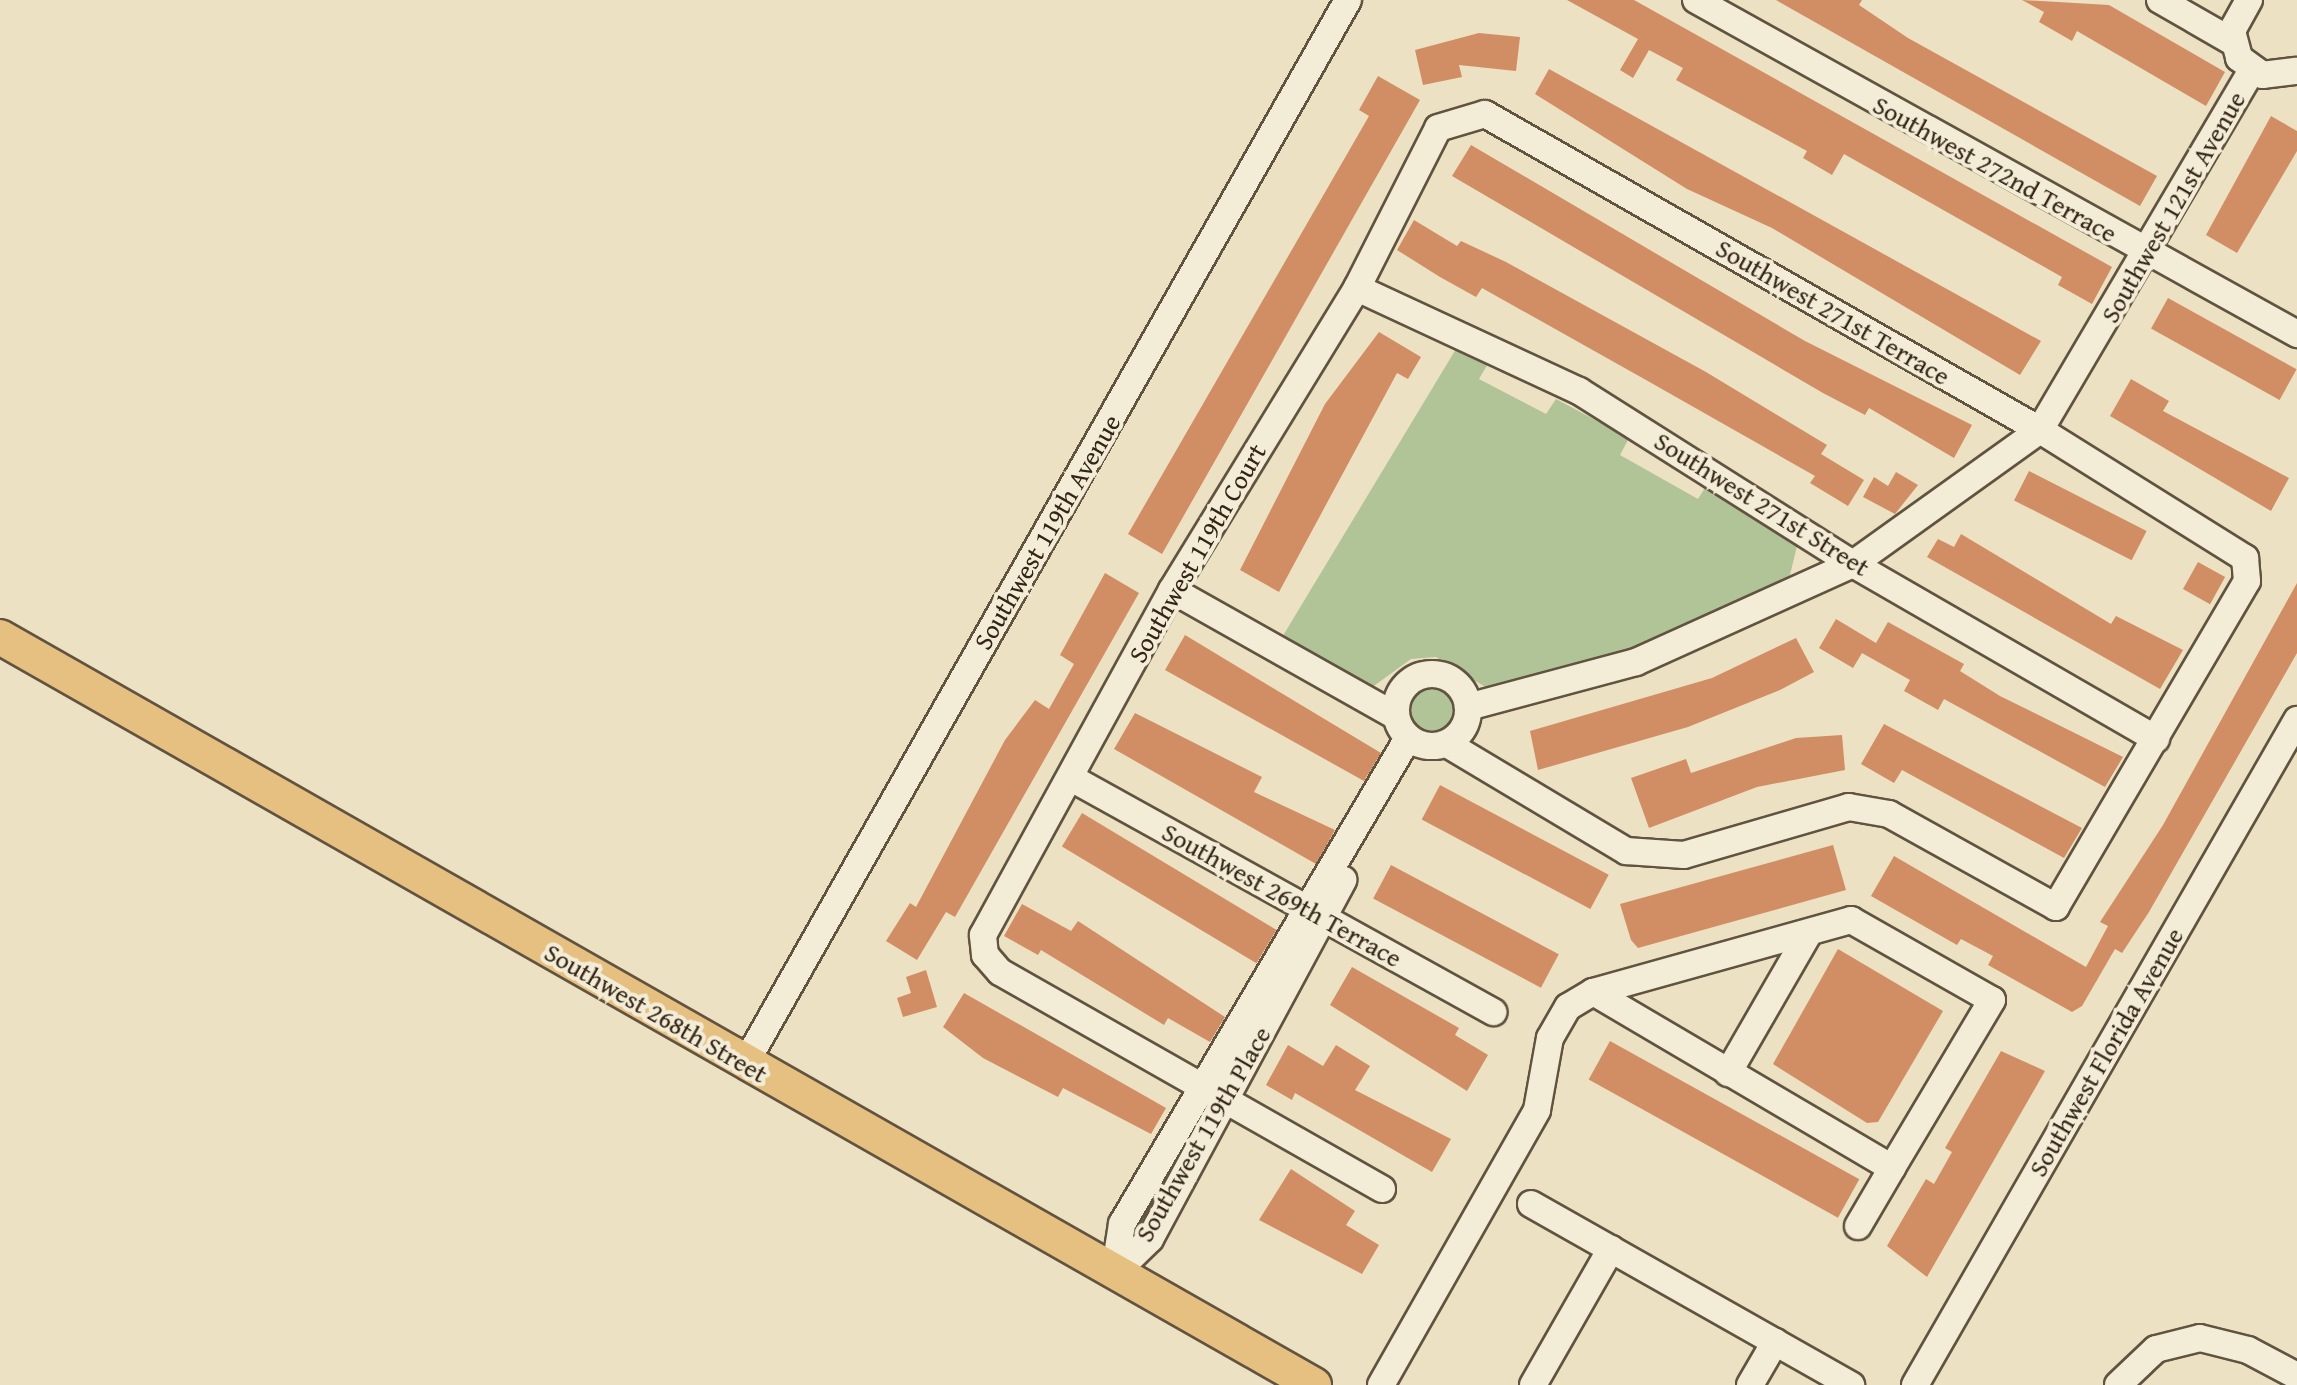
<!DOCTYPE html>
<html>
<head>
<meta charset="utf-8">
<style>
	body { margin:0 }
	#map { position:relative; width:2297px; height:1385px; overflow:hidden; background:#ece1c2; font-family:"Gentium Book Plus",serif }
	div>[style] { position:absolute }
	.green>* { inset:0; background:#b1c498 }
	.round { border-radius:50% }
	.building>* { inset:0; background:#d18e64; transform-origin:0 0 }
	.roads { filter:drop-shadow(2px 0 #615340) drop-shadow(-2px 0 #615340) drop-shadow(0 2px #615340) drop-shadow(0 -2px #615340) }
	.minor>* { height:26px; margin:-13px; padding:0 13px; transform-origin:13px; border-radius:13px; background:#f3ecd7 }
	.minor>.ring { margin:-13px; padding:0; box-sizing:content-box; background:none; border:26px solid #f3ecd7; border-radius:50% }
	.major>* { height:34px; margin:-17px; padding:0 17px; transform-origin:17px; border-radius:17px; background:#e6c081 }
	span { translate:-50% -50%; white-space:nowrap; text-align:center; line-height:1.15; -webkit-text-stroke:8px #f3ecd7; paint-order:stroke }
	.street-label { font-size:26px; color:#332415 }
</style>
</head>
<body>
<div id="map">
	<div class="green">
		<div style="clip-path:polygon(1459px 344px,1489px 362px,1479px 379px,1546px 414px,1556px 399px,1629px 438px,1620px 455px,1698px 499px,1708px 483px,1786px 531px,1797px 546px,1790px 575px,1668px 640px,1562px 674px,1487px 688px,1436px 657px,1411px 659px,1371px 688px,1281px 639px)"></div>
		<div class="round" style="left:1402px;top:682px;width:56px;height:56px"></div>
	</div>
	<div class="building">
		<div style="clip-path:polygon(1567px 0,1634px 0,2112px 267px,2092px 304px,2058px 285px,2062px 277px,1844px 154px,1832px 175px,1803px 158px,1807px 151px,1676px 80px,1683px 68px,1649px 50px,1633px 78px,1620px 70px,1638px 39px)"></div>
		<div style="clip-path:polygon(1776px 0,1862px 0,1859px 5px,1908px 38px,2157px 176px,2140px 206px)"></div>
		<div style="clip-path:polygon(2022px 0,2109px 5px,2225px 72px,2206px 106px,2077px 31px,2072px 41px,2039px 22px,2044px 12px)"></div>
		<div style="clip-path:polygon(1479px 33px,1520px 37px,1516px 71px,1459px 65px,1462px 77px,1423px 85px,1415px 50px)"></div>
		<div style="clip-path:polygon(1549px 69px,2041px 341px,2020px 375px,1772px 228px,1687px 189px,1535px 94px)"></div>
		<div style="clip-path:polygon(1378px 76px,1420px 100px,1162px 554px,1128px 534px,1369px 116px,1359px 110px)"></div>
		<div style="clip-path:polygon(2271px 116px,2297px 131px,2297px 151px,2237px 253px,2206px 235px)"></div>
		<div style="clip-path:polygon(1471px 145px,1805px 341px,1972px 425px,1954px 458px,1869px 408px,1865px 415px,1823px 393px,1452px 176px)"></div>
		<div style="clip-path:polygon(1414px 220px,1457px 246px,1461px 241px,1506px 262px,1706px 372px,1827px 445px,1821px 454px,1864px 480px,1848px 506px,1810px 483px,1815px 476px,1646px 380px,1482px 288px,1476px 297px,1440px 277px,1397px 250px)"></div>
		<div style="left:2168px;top:298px;width:147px;height:35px;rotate:29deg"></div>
		<div style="clip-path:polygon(1379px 332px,1421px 357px,1408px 379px,1397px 373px,1279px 592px,1240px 570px,1325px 404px)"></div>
		<div style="clip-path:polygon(2131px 379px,2169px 401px,2163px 411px,2289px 478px,2271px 511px,2110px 416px)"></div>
		<div style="left:2029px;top:471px;width:132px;height:33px;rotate:27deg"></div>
		<div style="clip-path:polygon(1896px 472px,1918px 485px,1895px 514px,1863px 497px,1874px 477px,1888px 486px)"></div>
		<div style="clip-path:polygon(1961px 534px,2111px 624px,2116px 616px,2183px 650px,2160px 689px,1927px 557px,1938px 539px,1954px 547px)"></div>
		<div style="left:2198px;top:562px;width:31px;height:31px;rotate:29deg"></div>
		<div style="clip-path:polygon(1105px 573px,1139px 593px,955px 917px,946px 912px,917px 960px,886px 941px,910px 903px,916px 907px,1005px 740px,1035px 700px,1049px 709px,1074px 664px,1060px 655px)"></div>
		<div style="clip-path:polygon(2297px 583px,2297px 653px,2149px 912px,2122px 953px,2115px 949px,2082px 1006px,2072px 1012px,1988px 965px,1993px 956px,1961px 939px,1957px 945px,1871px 896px,1894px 856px,2086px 967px,2108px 926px,2100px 922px,2163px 825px)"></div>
		<div style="clip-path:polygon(1836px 619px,1876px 643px,1888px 622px,1964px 664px,1960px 671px,2000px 696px,2123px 757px,2105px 787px,1944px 699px,1938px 710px,1904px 691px,1910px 680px,1862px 653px,1853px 668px,1819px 648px)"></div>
		<div style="clip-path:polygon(1185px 635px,1381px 753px,1364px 781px,1165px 670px)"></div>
		<div style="clip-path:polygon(1796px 638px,1814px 672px,1780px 690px,1688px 727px,1538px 770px,1530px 731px,1712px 678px)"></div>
		<div style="clip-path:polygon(1135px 713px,1262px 777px,1254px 792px,1335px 830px,1316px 864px,1114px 749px)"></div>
		<div style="clip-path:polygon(1884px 724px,2082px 828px,2064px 858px,1902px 770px,1894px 783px,1861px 764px)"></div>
		<div style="clip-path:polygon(1842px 735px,1845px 770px,1757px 787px,1649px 828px,1631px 778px,1686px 759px,1691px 773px,1796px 738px)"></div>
		<div style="left:1440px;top:785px;width:191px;height:39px;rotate:28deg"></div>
		<div style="left:1082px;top:813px;width:227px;height:39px;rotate:31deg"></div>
		<div style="clip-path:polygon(1833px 845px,1846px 890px,1638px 948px,1631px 940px,1620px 904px)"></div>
		<div style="left:1391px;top:865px;width:190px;height:38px;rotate:28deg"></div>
		<div style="clip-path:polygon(1022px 904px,1071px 931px,1078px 921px,1225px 1017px,1210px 1042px,1168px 1018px,1164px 1025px,1041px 950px,1038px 955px,1004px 936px)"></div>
		<div style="clip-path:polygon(1838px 949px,1943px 1011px,1878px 1122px,1867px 1123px,1773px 1064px)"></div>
		<div style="clip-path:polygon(1352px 967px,1459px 1028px,1455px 1035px,1488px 1055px,1467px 1091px,1330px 1005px)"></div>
		<div style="clip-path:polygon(926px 970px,937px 1007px,903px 1017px,897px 998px,911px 993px,906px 977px)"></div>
		<div style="clip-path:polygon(964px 993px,1166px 1108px,1151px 1134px,1063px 1088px,1058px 1097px,983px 1058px,943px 1027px)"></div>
		<div style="left:1610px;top:1041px;width:285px;height:44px;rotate:29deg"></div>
		<div style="clip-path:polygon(1288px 1045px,1323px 1066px,1336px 1045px,1370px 1066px,1355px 1090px,1451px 1139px,1432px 1172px,1295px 1093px,1292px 1100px,1266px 1085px)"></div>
		<div style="clip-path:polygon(2001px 1051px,2045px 1071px,1927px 1277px,1887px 1246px,1926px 1179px,1934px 1184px,1952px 1152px,1945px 1148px)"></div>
		<div style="clip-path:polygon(1291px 1169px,1355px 1211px,1346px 1225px,1379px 1245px,1362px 1274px,1259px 1220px)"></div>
	</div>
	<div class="roads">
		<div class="minor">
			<div style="left:1696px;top:0;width:688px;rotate:29.06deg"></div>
			<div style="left:2160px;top:0;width:84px;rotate:29.9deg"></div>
			<div style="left:2249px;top:0;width:35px;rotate:119deg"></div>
			<div style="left:2232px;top:31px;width:28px;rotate:75deg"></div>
			<div style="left:2239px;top:58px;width:29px;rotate:36deg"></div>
			<div style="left:2262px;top:75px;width:35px;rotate:-7deg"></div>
			<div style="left:1357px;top:288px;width:245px;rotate:24.9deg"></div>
			<div style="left:1579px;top:391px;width:324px;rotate:32.3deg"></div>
			<div style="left:1853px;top:564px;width:350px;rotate:30deg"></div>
			<div style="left:1172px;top:590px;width:257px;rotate:29.4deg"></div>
			<div class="ring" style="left:1396px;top:674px;width:46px;height:46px"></div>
			<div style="left:1468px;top:707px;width:174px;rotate:-15deg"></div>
			<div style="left:1636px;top:662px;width:238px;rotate:-24.3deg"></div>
			<div style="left:1853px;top:564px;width:230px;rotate:-35.6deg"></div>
			<div style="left:2040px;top:430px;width:418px;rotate:-59.5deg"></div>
			<div style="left:1071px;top:778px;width:483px;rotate:29deg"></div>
			<div style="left:745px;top:1064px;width:1223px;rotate:-60.46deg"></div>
			<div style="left:1728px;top:1073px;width:158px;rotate:-60deg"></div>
			<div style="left:1382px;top:1189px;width:439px;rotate:-150.4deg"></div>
			<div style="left:1000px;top:972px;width:23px;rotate:-131deg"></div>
			<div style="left:985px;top:955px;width:20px;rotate:-96deg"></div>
			<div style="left:983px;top:935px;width:393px;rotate:-61.3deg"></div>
			<div style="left:1172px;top:590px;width:354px;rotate:-58.5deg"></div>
			<div style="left:1357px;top:288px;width:179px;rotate:-63.1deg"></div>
			<div style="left:1438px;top:128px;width:49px;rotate:-16.6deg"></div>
			<div style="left:1485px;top:114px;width:639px;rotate:29.66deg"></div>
			<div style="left:2040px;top:430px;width:242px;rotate:32deg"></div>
			<div style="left:2245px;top:558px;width:23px;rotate:85deg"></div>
			<div style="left:2247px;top:581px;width:378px;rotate:120.4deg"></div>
			<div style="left:2056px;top:907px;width:191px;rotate:-150.9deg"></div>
			<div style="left:1889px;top:814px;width:41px;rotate:-170.1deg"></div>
			<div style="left:1849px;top:807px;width:172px;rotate:163.8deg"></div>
			<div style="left:1684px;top:855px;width:58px;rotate:-176.1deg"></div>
			<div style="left:1626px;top:851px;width:209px;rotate:-149.1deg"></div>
			<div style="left:1531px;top:1204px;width:368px;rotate:29.5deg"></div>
			<div style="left:1858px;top:1226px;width:67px;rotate:-59.6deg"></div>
			<div style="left:1114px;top:1274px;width:51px;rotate:-80.9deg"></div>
			<div style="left:1122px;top:1224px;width:564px;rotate:-59.52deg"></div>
			<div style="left:1114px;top:1274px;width:50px;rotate:-44.2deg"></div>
			<div style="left:1150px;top:1239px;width:408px;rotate:-61.7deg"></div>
			<div style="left:1381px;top:1385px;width:316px;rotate:-60.4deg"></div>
			<div style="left:1537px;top:1110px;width:73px;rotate:-79.8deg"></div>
			<div style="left:1550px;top:1038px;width:36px;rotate:-60deg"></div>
			<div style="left:1568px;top:1007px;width:29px;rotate:-31deg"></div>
			<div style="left:1593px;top:992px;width:268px;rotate:-15.6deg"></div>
			<div style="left:1851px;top:920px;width:162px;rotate:29.6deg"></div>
			<div style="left:1992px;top:1000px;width:196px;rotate:120.8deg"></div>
			<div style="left:1892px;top:1168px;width:347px;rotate:-149.5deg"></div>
			<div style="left:1533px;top:1385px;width:157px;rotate:-60.2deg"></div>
			<div style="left:1750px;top:1385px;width:50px;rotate:-59.8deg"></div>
			<div style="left:1915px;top:1385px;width:767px;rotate:-60.13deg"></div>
			<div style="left:2118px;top:1385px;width:52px;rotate:-43.5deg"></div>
			<div style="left:2156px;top:1349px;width:45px;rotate:-14deg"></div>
			<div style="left:2200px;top:1338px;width:49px;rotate:14deg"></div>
			<div style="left:2248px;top:1350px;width:55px;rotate:28deg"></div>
		</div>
		<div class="major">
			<div style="left:0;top:637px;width:1512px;rotate:29.65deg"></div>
		</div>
	</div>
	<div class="street-label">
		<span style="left:1995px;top:169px;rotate:29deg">Southwest 272nd Terrace</span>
		<span style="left:2173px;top:207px;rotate:-60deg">Southwest 121st Avenue</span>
		<span style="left:1833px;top:312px;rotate:30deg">Southwest 271st Terrace</span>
		<span style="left:1762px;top:504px;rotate:32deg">Southwest 271st Street</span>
		<span style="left:1047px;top:532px;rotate:-60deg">Southwest 119th Avenue</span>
		<span style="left:1197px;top:553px;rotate:-60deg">Southwest 119th Court</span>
		<span style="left:1282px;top:895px;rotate:29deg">Southwest 269th Terrace</span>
		<span style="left:656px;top:1013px;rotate:30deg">Southwest 268th Street</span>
		<span style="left:2106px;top:1052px;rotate:-60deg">Southwest Florida Avenue</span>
		<span style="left:1203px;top:1134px;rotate:-60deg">Southwest 119th Place</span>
	</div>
</div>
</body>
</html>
